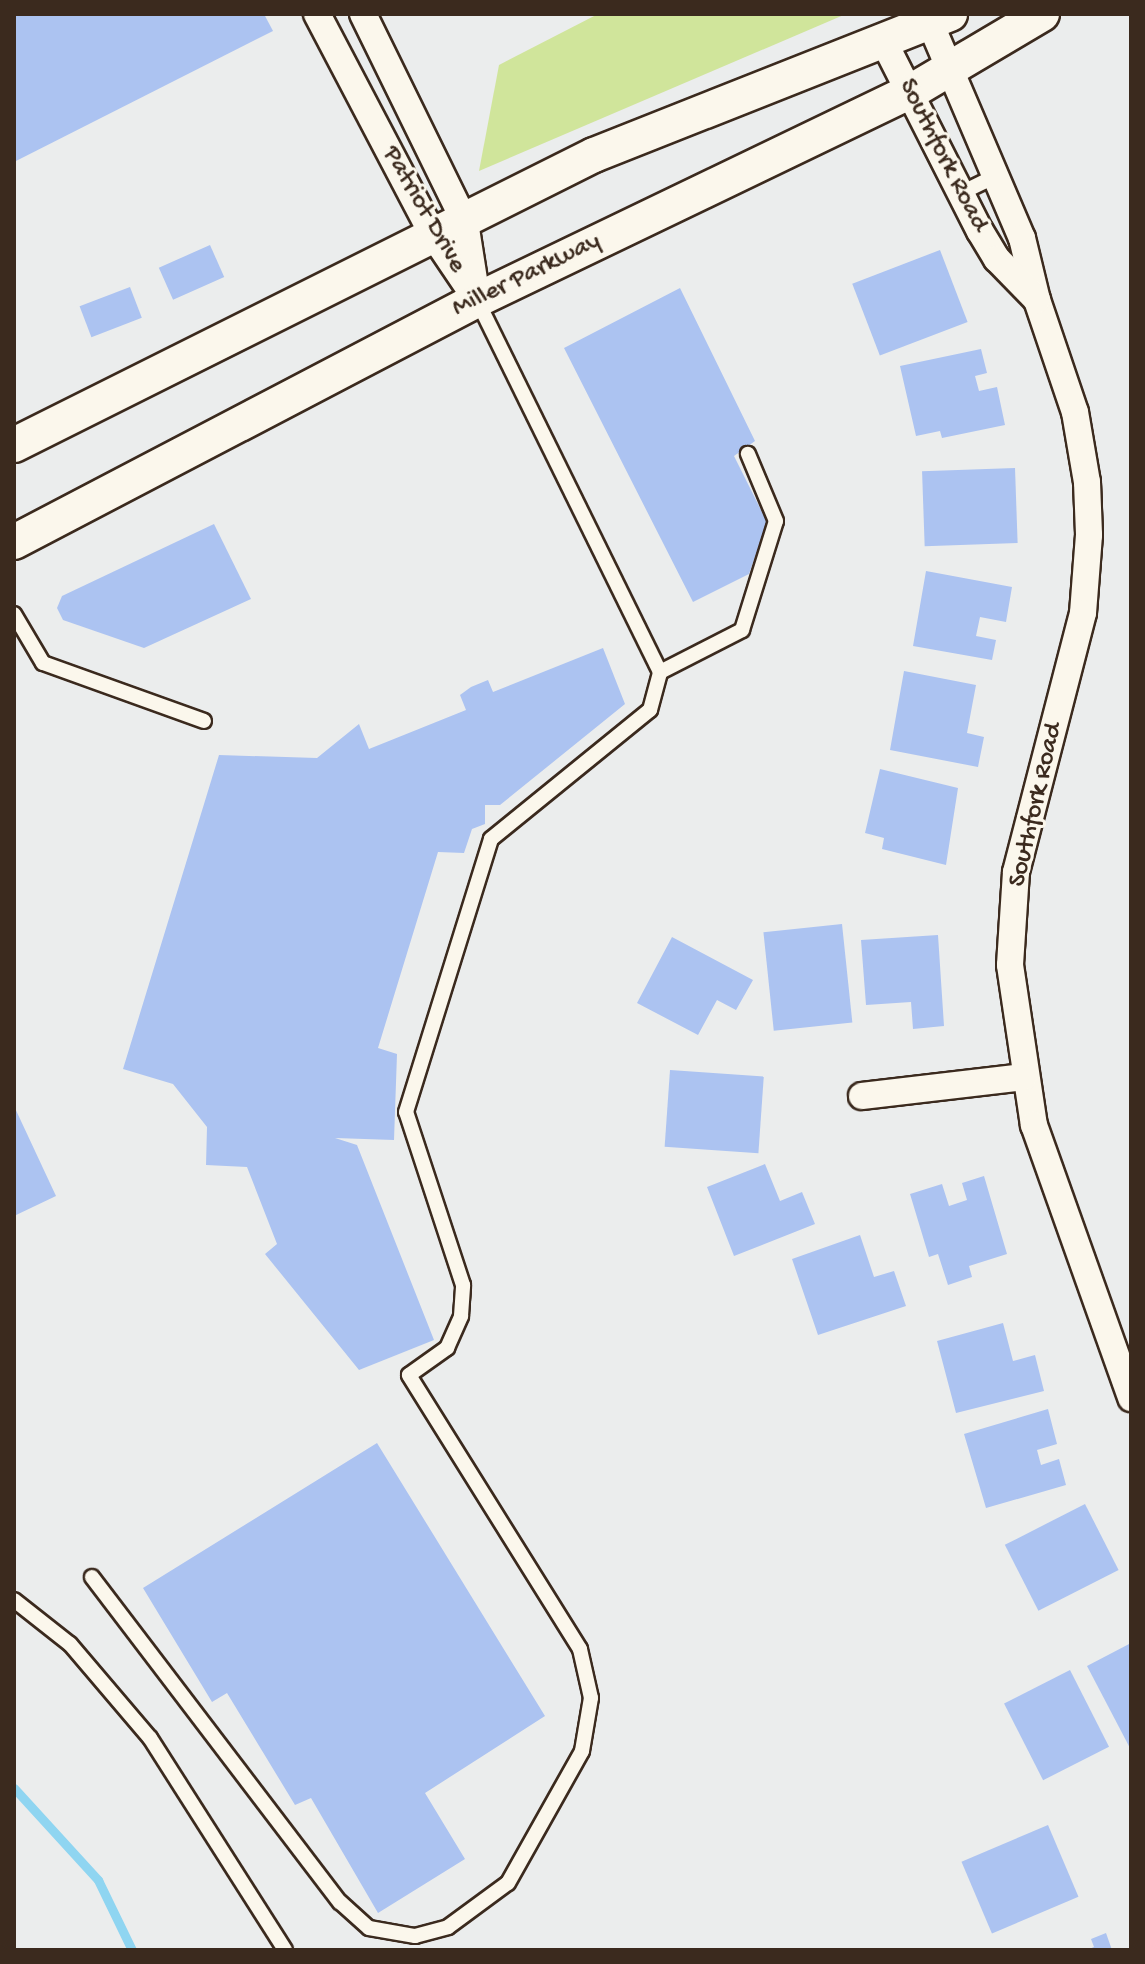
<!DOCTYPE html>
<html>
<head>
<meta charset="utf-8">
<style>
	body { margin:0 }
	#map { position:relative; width:1145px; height:1964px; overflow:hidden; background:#ebeded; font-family:"Gochi Hand",sans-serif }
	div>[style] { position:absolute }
	.green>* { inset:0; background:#d0e59b }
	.stream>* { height:9px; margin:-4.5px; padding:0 4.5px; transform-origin:4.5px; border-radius:4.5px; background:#8fd5f1 }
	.building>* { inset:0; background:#acc3f1; transform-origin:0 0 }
	.roads { filter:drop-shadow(2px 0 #3b2a1e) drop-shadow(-2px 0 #3b2a1e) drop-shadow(0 2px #3b2a1e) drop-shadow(0 -2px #3b2a1e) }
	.service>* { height:14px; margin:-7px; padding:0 7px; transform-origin:7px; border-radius:7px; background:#fbf7ec }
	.minor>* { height:26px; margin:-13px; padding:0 13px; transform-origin:13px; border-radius:13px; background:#fbf7ec }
	.tertiary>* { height:34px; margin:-17px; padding:0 17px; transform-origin:17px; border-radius:17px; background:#fbf7ec }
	span { translate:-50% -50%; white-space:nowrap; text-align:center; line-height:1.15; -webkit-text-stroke:6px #fbf7ec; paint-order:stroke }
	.street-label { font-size:26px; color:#3b2a1e }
	.frame { position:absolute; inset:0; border:16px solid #3b2a1e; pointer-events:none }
</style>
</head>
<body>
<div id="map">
	<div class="green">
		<div style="clip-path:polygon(598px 14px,846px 14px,479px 171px,499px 65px)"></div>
	</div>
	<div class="stream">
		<div style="left:14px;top:1788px;width:125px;rotate:47.6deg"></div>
		<div style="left:98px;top:1880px;width:78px;rotate:64.1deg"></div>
	</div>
	<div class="building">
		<div style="clip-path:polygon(14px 14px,264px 14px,273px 31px,14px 162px)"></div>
		<div style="left:210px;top:245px;width:35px;height:56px;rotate:66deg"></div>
		<div style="left:940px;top:250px;width:77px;height:94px;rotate:69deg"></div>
		<div style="left:130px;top:287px;width:33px;height:54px;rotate:69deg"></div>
		<div style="clip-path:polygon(680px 288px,755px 441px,734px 456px,767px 522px,749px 574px,693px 602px,564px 348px)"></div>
		<div style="clip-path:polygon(981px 349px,987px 373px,975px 376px,979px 391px,997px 387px,1005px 425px,942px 438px,940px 431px,916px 436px,900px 366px)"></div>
		<div style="left:1015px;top:468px;width:75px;height:93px;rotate:88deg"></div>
		<div style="clip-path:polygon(214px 524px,251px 599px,144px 648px,63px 620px,57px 608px,62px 596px)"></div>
		<div style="clip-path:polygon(926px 571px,1012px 587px,1006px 622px,980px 617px,976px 636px,996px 640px,992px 660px,913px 646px)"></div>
		<div style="clip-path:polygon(603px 648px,625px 704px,500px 805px,485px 805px,485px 824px,472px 829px,464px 853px,438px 852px,378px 1048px,397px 1054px,394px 1140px,335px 1138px,357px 1145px,434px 1340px,359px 1370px,265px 1254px,277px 1244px,247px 1167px,206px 1165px,207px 1127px,173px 1084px,123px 1069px,219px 755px,317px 758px,359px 724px,369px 749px,466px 710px,460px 695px,471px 687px,488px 680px,493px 692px)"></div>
		<div style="clip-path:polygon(904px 671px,976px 685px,967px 733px,984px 737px,978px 767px,890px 750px)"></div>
		<div style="clip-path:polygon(880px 769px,958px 788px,946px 865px,882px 849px,884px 838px,865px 833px)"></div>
		<div style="left:842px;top:924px;width:99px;height:79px;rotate:84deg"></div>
		<div style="clip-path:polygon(938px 935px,944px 1026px,913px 1029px,911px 1002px,866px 1005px,861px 940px)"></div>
		<div style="clip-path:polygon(672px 937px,753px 980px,736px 1010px,717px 1000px,698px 1035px,637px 1003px)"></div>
		<div style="left:670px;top:1070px;width:94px;height:77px;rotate:4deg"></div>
		<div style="clip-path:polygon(14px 1106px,56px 1196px,14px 1216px)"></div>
		<div style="clip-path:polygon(765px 1164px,780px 1201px,802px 1192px,815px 1224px,734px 1256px,707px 1187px)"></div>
		<div style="clip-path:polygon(984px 1176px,1007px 1254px,969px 1266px,972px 1277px,948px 1285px,938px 1254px,929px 1257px,910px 1194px,942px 1184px,949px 1206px,967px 1200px,962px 1183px)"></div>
		<div style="clip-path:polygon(860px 1235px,874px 1277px,894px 1271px,906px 1306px,818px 1335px,792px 1259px)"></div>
		<div style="clip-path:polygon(1003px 1323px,1013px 1361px,1035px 1355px,1044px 1391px,956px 1413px,937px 1341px)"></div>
		<div style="clip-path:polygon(1048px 1409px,1057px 1444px,1037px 1450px,1041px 1465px,1059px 1459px,1066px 1485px,986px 1508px,964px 1434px)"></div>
		<div style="clip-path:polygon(377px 1443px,545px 1716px,425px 1793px,465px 1859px,378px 1913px,311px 1798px,295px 1805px,227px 1693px,212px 1702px,143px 1588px)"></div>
		<div style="left:1085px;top:1504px;width:74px;height:90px;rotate:63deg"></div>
		<div style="clip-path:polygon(1131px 1643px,1131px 1750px,1087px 1666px)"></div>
		<div style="left:1070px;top:1670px;width:86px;height:74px;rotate:63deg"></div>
		<div style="left:1048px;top:1825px;width:78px;height:94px;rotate:67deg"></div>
		<div style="clip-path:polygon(1106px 1933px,1112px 1950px,1087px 1950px,1094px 1947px,1091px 1939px)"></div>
	</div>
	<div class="roads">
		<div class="service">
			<div style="left:961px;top:193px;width:39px;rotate:-26deg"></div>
			<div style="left:477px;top:300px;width:415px;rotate:63.8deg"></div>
			<div style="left:14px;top:614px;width:57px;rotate:59.4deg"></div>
			<div style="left:43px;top:663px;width:171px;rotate:19.8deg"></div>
			<div style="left:92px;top:1577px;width:409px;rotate:52.7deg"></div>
			<div style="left:340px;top:1902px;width:39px;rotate:42deg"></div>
			<div style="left:369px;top:1928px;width:47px;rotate:9.9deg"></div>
			<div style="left:415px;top:1936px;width:34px;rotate:-15deg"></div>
			<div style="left:448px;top:1927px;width:74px;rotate:-36.3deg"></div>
			<div style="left:508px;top:1883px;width:151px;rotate:-60.7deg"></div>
			<div style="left:582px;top:1751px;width:54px;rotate:-80.4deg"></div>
			<div style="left:591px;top:1698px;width:50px;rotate:-102.7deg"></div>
			<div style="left:580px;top:1649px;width:323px;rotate:-122deg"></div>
			<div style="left:409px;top:1375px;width:47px;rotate:-35.4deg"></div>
			<div style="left:447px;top:1348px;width:35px;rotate:-66deg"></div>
			<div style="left:461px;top:1316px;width:31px;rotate:-86deg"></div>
			<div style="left:463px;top:1285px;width:182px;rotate:-108.2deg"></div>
			<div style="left:406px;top:1112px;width:286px;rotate:-72.7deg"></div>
			<div style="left:491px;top:839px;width:205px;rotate:-39.1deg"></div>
			<div style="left:650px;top:710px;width:39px;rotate:-75deg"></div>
			<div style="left:660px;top:672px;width:92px;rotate:-27.1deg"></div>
			<div style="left:742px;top:630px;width:114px;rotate:-72.7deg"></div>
			<div style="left:776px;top:521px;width:73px;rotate:-112.7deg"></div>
			<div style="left:14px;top:1600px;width:71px;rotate:38.2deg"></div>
			<div style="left:70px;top:1644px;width:123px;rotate:49.6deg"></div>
			<div style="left:150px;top:1738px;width:251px;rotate:57.5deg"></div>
		</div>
		<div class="minor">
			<div style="left:317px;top:14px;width:250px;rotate:62.3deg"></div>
			<div style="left:433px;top:235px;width:78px;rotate:55.9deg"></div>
			<div style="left:363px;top:14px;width:232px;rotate:63.9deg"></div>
			<div style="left:465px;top:222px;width:71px;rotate:81.1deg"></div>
			<div style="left:931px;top:25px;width:232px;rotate:66.9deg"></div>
			<div style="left:1022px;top:238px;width:64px;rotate:76.4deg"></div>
			<div style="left:1037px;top:300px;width:118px;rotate:71.3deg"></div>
			<div style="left:1075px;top:412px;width:71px;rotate:80.3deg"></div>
			<div style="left:1087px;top:482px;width:53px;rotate:87.8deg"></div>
			<div style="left:1089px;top:535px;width:78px;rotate:94.4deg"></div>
			<div style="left:1083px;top:613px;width:268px;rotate:104.5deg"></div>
			<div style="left:1016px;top:872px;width:93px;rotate:93.7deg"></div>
			<div style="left:1010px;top:965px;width:162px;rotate:81.5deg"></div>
			<div style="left:1034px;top:1125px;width:290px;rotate:70.4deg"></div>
			<div style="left:885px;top:44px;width:210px;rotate:63.1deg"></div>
			<div style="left:980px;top:231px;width:33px;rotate:59deg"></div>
			<div style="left:997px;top:259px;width:57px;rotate:45.7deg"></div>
			<div style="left:862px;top:1096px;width:163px;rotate:-6.7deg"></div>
		</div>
		<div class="tertiary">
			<div style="left:14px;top:445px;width:648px;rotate:-26.57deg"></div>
			<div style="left:594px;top:155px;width:383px;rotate:-21.6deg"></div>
			<div style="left:14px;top:542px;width:522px;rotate:-27.6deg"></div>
			<div style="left:477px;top:300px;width:483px;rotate:-25.7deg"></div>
			<div style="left:912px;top:91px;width:151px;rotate:-30.6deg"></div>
		</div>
	</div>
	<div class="street-label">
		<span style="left:942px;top:156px;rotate:63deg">Southfork Road</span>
		<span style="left:423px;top:210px;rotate:60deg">Patriot Drive</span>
		<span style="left:527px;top:276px;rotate:-26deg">Miller Parkway</span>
		<span style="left:1037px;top:805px;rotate:-77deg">Southfork Road</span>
	</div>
	<div class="frame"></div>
</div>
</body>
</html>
